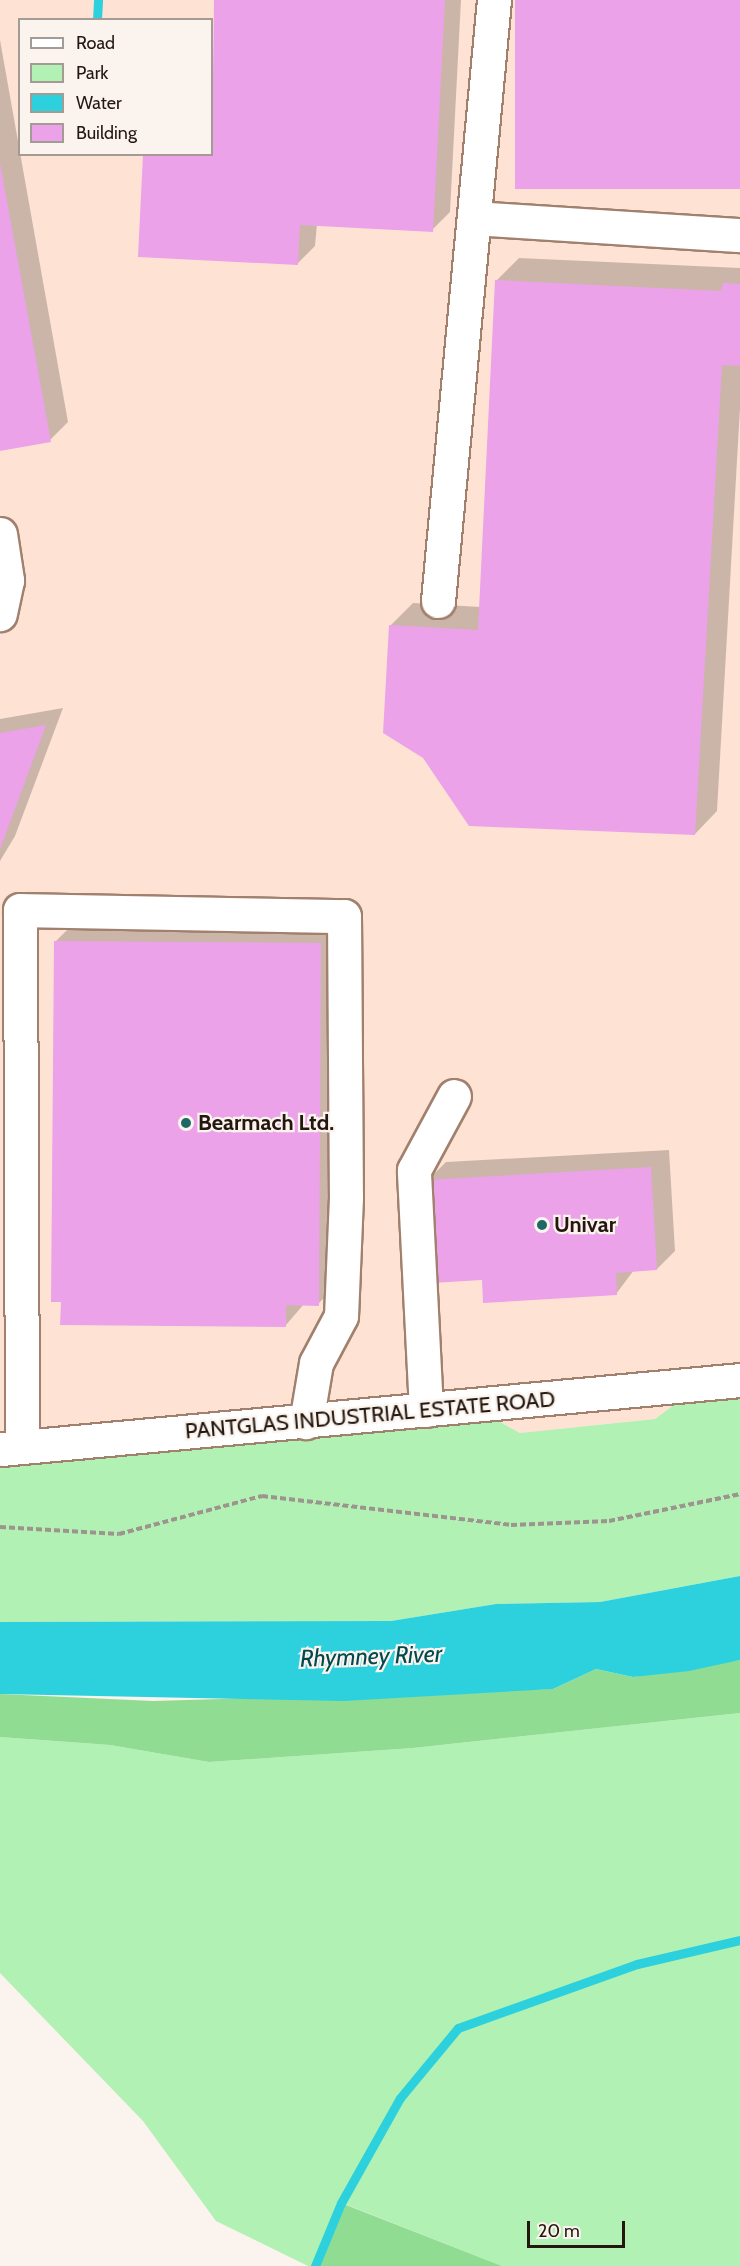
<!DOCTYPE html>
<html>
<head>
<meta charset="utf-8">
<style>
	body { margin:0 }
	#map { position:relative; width:740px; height:2266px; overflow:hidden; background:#faf3ee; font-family:Cabin,sans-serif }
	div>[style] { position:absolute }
	.built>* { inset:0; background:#fee3d4 }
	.green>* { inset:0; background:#b1f1b3 }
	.forest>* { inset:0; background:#90dc93 }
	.water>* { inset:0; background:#2dd1de }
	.shadow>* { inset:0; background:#0003 }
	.stream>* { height:9px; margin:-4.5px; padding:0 4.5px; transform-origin:4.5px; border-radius:4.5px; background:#2dd1de }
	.building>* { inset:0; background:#eba2e9; transform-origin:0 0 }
	.path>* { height:4px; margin-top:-2px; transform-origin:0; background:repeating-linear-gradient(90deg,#9d948e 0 6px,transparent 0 9px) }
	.roads { filter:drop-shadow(2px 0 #a1806d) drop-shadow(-2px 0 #a1806d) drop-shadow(0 2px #a1806d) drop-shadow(0 -2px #a1806d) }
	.minor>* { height:33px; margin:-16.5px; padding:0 16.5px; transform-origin:16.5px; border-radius:16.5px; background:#fff }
	.dots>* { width:16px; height:16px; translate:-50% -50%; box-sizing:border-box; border:3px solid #faf3ee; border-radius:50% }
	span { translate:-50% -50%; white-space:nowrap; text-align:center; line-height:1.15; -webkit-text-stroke:4.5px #faf3ee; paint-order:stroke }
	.poi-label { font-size:22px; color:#23170f; font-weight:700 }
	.left { translate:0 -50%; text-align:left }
	.street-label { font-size:22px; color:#23170f }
	.water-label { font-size:24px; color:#01494e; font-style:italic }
	.legend { position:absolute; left:18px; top:18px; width:195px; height:138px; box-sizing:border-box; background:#faf3ee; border:2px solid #a49b95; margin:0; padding:8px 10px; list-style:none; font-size:18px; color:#23170f }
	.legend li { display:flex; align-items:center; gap:12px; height:30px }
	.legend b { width:30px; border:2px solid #a49b95 }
	.scale { position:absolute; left:527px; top:2221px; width:98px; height:27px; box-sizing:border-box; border:3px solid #23170f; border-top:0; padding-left:8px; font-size:18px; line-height:21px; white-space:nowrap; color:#23170f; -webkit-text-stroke:4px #faf3ee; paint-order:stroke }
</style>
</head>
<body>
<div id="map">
	<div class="built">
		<div style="clip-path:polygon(evenodd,0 0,740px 0,740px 1390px,687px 1395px,655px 1419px,520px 1433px,489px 1416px,0 1456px,0 0,20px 20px,212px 20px,212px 154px,20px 154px,20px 20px)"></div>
	</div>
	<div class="green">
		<div style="clip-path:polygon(740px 1390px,740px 1576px,600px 1602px,496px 1604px,391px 1621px,0 1622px,0 1456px,489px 1416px,520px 1433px,655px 1419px,687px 1395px)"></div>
		<div style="clip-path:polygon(740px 1713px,740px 2266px,502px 2266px,342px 2203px,315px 2266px,308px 2266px,216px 2221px,143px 2121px,0 1973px,0 1737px,110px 1745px,209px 1762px,413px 1748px)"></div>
	</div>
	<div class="forest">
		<div style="clip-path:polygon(740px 1660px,740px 1713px,413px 1748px,209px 1762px,110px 1745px,0 1737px,0 1694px,153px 1701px,553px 1689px,596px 1669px,633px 1677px)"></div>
		<div style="clip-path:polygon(341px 2203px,502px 2266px,315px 2266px)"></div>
	</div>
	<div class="water">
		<div style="clip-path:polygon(740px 1576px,740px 1660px,689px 1671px,633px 1677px,596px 1669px,553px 1689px,344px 1701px,0 1694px,0 1622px,391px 1621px,496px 1604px,600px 1602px)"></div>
	</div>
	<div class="shadow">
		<div style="clip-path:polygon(215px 0,461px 0,450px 212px,432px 230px,317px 224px,315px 246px,297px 264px,212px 154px)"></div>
		<div style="clip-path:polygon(0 40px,68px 422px,50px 440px,0 449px)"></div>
		<div style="clip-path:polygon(519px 258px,740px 268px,740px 408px,717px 811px,695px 834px,390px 626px,413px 603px,480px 607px,497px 280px)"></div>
		<div style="clip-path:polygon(63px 708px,15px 836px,0 861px,0 719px)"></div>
		<div style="clip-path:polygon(73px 924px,338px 926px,336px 1286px,318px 1304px,304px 1304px,286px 1325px,55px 942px)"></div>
		<div style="clip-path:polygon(669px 1150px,675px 1251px,657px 1269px,634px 1270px,616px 1294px,483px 1279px,428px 1180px,446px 1162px)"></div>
	</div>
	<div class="stream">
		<div style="left:97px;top:20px;width:20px;rotate:-87deg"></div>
		<div style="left:315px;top:2266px;width:68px;rotate:-67.6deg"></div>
		<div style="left:341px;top:2203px;width:120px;rotate:-60.7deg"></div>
		<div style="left:400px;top:2098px;width:91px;rotate:-50.4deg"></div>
		<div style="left:458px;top:2028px;width:190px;rotate:-19.7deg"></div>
		<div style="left:637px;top:1964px;width:106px;rotate:-13.1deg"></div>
	</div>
	<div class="building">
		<div style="clip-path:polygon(214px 0,445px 0,433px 232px,300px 225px,298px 265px,138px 257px,143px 154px,212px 154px)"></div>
		<div style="left:515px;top:0;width:225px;height:189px"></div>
		<div style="clip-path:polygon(0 163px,51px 442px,0 451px)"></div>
		<div style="clip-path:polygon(495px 280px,721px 291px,723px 283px,740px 284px,740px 366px,722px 365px,695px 835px,469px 826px,423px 758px,383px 733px,389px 625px,478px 630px)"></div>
		<div style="clip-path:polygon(46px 725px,0 849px,0 733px)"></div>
		<div style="clip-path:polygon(54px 941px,321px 943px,319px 1306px,286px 1305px,286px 1327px,60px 1325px,61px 1302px,51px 1302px)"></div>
		<div style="clip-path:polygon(651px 1167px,657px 1270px,616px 1273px,617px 1295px,483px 1303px,482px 1280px,432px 1283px,426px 1180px)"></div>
	</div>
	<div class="path">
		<div style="left:0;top:1527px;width:119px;rotate:3.4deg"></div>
		<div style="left:119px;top:1534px;width:148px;rotate:-14.9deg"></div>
		<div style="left:262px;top:1496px;width:251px;rotate:6.6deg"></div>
		<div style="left:511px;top:1525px;width:98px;rotate:-2.3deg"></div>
		<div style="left:609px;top:1521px;width:134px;rotate:-11.6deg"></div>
	</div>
	<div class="roads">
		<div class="minor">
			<div style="left:474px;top:218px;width:267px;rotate:3.7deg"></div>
			<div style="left:0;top:534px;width:47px;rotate:81.3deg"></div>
			<div style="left:7px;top:580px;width:35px;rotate:102deg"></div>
			<div style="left:438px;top:601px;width:604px;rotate:-84.68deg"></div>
			<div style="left:426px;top:1410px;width:240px;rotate:-92.9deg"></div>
			<div style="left:414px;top:1170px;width:84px;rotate:-61.6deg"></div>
			<div style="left:22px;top:1447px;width:537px;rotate:-90.21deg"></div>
			<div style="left:20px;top:910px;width:324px;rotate:1.1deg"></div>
			<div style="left:344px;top:916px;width:281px;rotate:89.6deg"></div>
			<div style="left:346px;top:1197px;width:119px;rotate:92.4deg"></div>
			<div style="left:341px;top:1316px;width:53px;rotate:118deg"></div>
			<div style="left:316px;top:1363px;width:60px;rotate:99.6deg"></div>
			<div style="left:1px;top:1449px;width:742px;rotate:-5.33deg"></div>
		</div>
	</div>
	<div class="dots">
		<div style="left:186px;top:1123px;background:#1c6968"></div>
		<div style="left:542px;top:1225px;background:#1c6968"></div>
	</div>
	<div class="poi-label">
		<span class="left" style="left:198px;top:1123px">Bearmach Ltd.</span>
		<span class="left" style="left:554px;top:1225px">Univar</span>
	</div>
	<div class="street-label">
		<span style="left:370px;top:1415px;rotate:-5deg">PANTGLAS INDUSTRIAL ESTATE ROAD</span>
	</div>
	<div class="water-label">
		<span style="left:371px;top:1656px;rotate:-2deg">Rhymney River</span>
	</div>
	<ul class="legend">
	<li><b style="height:8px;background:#fff"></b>Road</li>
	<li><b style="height:16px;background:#b1f1b3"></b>Park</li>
	<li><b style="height:16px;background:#2dd1de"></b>Water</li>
	<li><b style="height:16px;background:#eba2e9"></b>Building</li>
	</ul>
	<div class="scale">20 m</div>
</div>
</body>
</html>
